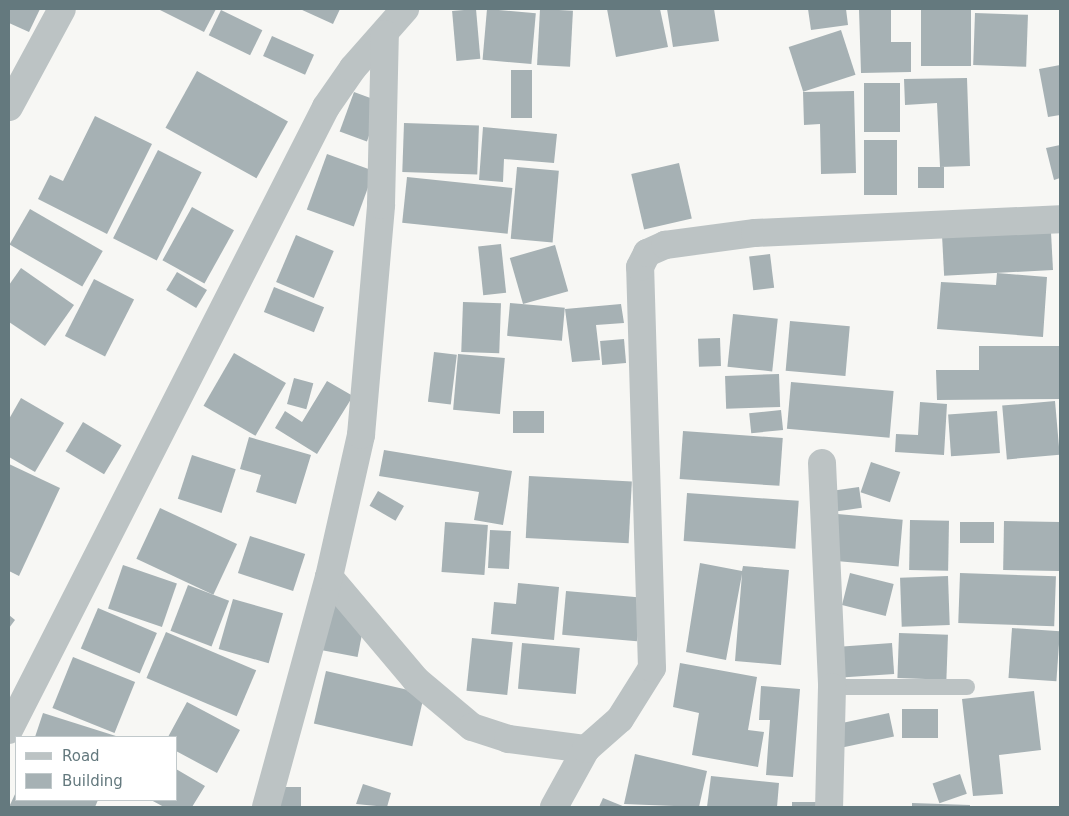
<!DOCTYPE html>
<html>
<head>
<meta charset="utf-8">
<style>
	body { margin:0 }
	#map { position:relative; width:1069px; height:816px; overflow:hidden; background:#f7f7f4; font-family:"DejaVu Sans",sans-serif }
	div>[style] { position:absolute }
	.building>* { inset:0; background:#a6b1b4; transform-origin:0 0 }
	.lane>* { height:16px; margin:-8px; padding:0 8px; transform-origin:8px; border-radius:8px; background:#bcc3c4 }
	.street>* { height:28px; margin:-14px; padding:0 14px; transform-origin:14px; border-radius:14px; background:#bcc3c4 }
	span { translate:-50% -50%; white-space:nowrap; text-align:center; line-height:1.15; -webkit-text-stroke:5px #fff; paint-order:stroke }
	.frame { position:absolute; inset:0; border:10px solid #64797e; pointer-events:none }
	.legend { position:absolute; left:15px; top:736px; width:162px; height:65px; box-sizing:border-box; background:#fff; border:1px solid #c1c9cb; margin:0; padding:6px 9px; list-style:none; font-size:15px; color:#64797e }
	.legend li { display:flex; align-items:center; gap:10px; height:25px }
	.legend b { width:25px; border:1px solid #c1c9cb }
</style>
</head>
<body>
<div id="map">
	<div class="building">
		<div style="clip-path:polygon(9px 9px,40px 9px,29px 32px,9px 23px)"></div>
		<div style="clip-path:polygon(158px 9px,216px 9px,204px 32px)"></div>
		<div style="clip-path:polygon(300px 9px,340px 9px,333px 24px)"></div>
		<div style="left:476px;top:9px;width:50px;height:24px;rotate:85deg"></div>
		<div style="left:487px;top:9px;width:49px;height:51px;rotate:5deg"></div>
		<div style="left:540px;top:9px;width:33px;height:56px;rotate:3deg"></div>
		<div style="clip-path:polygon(607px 9px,660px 9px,668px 47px,616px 57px)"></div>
		<div style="clip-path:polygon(667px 9px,714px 9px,719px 41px,673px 47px)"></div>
		<div style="clip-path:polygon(808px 9px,846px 9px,848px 25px,811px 30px)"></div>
		<div style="clip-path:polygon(859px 9px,891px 9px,891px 42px,911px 42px,911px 72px,861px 73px)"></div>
		<div style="left:921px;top:9px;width:50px;height:57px"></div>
		<div style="left:221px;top:10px;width:46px;height:28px;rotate:26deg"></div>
		<div style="left:975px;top:13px;width:53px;height:52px;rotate:2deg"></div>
		<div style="left:841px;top:30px;width:47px;height:55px;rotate:72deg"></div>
		<div style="left:272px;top:36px;width:46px;height:22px;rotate:24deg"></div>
		<div style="clip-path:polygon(1060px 65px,1060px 115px,1048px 117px,1039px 69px)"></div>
		<div style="left:511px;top:70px;width:21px;height:48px"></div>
		<div style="left:197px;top:71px;width:104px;height:65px;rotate:29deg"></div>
		<div style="clip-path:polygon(967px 78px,970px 166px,940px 167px,937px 103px,905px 105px,904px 79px)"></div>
		<div style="left:864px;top:83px;width:36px;height:49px"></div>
		<div style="clip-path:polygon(854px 91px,856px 173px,821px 174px,820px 124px,804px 125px,803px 92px)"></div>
		<div style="left:354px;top:92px;width:29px;height:42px;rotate:20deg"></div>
		<div style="clip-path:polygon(95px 116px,152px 144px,107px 234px,38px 199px,50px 175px,63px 181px)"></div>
		<div style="left:404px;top:123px;width:75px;height:49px;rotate:2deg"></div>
		<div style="clip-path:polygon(483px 127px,557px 134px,554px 163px,504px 159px,503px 182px,479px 180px)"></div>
		<div style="left:897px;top:140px;width:55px;height:33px;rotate:90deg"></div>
		<div style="clip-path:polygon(1060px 145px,1060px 178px,1054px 180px,1046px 148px)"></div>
		<div style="left:158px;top:150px;width:49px;height:99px;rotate:27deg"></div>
		<div style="left:327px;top:154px;width:50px;height:59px;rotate:20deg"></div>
		<div style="left:679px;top:163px;width:57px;height:49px;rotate:77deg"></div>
		<div style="left:517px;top:167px;width:42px;height:72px;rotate:5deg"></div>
		<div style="left:944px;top:167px;width:21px;height:26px;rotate:90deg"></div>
		<div style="left:407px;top:177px;width:106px;height:46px;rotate:6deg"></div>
		<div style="left:192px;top:207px;width:48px;height:61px;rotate:29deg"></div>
		<div style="left:30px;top:209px;width:84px;height:41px;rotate:30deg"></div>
		<div style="left:1051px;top:232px;width:38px;height:109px;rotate:87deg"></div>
		<div style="left:296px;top:235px;width:41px;height:51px;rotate:23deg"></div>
		<div style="left:501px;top:244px;width:49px;height:23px;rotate:84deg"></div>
		<div style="left:555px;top:245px;width:48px;height:47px;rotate:74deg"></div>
		<div style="left:770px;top:254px;width:34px;height:21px;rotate:83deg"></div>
		<div style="clip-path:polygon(21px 268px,74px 305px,45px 346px,9px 322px,9px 285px)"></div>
		<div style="left:177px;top:272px;width:35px;height:21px;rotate:31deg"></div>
		<div style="clip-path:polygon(997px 273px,1047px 277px,1043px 337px,937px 329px,941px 282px,996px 285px)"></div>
		<div style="left:94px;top:279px;width:45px;height:64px;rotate:27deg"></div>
		<div style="left:274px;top:287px;width:54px;height:27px;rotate:22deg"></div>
		<div style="left:463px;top:302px;width:38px;height:50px;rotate:2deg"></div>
		<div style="left:510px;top:303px;width:55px;height:33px;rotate:5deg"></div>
		<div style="clip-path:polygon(621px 304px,624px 323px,596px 325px,600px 360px,572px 362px,565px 309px)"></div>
		<div style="left:733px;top:314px;width:45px;height:53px;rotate:6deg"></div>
		<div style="left:790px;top:321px;width:60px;height:50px;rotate:5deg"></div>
		<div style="left:720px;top:338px;width:28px;height:22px;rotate:88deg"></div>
		<div style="left:624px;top:339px;width:24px;height:24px;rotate:85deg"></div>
		<div style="clip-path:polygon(979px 346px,1060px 346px,1060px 399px,937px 400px,936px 370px,979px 370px)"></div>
		<div style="left:434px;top:352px;width:23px;height:50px;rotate:7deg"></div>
		<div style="left:234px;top:353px;width:60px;height:61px;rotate:30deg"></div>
		<div style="left:458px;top:354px;width:47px;height:56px;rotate:5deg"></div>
		<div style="left:779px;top:374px;width:33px;height:54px;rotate:88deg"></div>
		<div style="left:294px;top:378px;width:20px;height:27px;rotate:15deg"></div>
		<div style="clip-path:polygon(327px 381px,353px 396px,317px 454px,275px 428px,285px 411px,302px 422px)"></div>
		<div style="left:791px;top:382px;width:103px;height:47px;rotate:5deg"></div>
		<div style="clip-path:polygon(21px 398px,64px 423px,35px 472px,9px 457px,9px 419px)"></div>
		<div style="left:1055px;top:401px;width:54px;height:53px;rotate:85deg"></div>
		<div style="clip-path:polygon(920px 402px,947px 404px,944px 455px,895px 452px,896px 434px,918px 435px)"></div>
		<div style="left:781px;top:410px;width:20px;height:32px;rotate:84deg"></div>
		<div style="left:513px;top:411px;width:31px;height:22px"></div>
		<div style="left:997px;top:411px;width:42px;height:49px;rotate:86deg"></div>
		<div style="left:83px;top:422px;width:45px;height:34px;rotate:31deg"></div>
		<div style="left:683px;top:431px;width:100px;height:48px;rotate:4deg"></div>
		<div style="clip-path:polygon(249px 437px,311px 455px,296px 504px,256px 492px,261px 475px,240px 469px)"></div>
		<div style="clip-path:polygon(384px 450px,512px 471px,503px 525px,474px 520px,479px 492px,379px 476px)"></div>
		<div style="left:192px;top:455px;width:46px;height:46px;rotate:18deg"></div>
		<div style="left:871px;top:462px;width:31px;height:32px;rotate:19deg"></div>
		<div style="clip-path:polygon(9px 464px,60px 488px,19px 576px,9px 571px)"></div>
		<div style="left:529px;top:476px;width:103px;height:62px;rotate:3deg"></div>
		<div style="left:859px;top:487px;width:21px;height:32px;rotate:82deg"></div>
		<div style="left:378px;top:491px;width:30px;height:17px;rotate:30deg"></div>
		<div style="left:687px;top:493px;width:112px;height:48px;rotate:4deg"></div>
		<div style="left:160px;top:508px;width:85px;height:56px;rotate:25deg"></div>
		<div style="left:826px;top:513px;width:77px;height:47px;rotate:5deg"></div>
		<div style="left:910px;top:520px;width:39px;height:50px;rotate:1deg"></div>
		<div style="left:1004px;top:521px;width:56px;height:49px;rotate:1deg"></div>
		<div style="left:445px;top:522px;width:43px;height:50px;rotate:4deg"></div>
		<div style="left:994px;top:522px;width:21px;height:34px;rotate:90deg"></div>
		<div style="left:490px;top:530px;width:21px;height:38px;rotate:3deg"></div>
		<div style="left:250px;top:536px;width:58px;height:39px;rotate:18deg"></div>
		<div style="clip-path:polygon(700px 563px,742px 571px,743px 566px,789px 570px,781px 665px,735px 661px,742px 574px,726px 660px,686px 652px)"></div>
		<div style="left:123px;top:565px;width:57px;height:46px;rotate:19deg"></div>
		<div style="left:850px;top:573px;width:45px;height:33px;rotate:14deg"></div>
		<div style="left:960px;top:573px;width:96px;height:50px;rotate:2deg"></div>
		<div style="left:948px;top:576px;width:49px;height:48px;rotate:88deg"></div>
		<div style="clip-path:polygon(518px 583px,559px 587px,554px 640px,491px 634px,494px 602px,516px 604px)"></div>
		<div style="left:188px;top:585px;width:44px;height:49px;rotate:21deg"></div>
		<div style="left:566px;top:591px;width:75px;height:44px;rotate:5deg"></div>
		<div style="left:233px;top:599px;width:52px;height:52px;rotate:16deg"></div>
		<div style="left:331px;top:605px;width:36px;height:46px;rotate:11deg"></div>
		<div style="left:98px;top:608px;width:64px;height:44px;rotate:23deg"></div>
		<div style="clip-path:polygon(9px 615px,15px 620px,9px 628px)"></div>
		<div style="left:1012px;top:628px;width:48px;height:50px;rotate:4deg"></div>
		<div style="left:166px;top:632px;width:98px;height:50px;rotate:23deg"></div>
		<div style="left:899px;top:633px;width:49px;height:45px;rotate:2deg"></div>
		<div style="left:472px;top:638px;width:41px;height:53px;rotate:6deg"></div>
		<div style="left:522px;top:643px;width:58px;height:46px;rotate:5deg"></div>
		<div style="left:892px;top:643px;width:31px;height:53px;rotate:86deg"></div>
		<div style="left:73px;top:657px;width:67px;height:55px;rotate:22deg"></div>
		<div style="clip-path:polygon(680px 663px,757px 677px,748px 730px,764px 732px,758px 767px,692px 755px,699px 713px,673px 707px)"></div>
		<div style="left:326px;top:671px;width:101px;height:54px;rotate:13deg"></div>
		<div style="clip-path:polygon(761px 686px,800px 689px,793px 777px,766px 775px,770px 720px,759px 720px)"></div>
		<div style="clip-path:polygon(1034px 691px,1041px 750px,999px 755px,1003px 794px,973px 796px,962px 699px)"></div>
		<div style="clip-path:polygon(187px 702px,240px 730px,217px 773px,176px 751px,176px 737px,168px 737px)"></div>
		<div style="left:902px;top:709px;width:36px;height:29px"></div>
		<div style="clip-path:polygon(43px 713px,119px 737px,35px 737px)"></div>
		<div style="left:889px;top:713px;width:24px;height:54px;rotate:78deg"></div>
		<div style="clip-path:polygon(635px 754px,707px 771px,699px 807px,624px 804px)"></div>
		<div style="clip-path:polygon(176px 769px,205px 786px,192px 807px,164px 807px,151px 800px,176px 800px)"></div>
		<div style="left:960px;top:774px;width:21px;height:29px;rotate:71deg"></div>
		<div style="clip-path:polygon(711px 776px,779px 783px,777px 807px,707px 807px)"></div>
		<div style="clip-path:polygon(363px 784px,391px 793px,387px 807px,356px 804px)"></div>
		<div style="left:275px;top:787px;width:26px;height:20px"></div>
		<div style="clip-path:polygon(16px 792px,16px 800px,98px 800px,95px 807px,9px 807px)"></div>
		<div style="clip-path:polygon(603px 798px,625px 807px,599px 807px)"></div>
		<div style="left:792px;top:802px;width:25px;height:5px"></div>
		<div style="clip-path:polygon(912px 803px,970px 805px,970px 807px,912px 807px)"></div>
	</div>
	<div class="lane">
		<div style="left:832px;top:687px;width:135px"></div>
	</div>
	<div class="street">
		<div style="left:9px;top:107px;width:111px;rotate:-61.6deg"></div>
		<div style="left:822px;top:463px;width:224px;rotate:87.4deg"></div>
		<div style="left:832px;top:687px;width:120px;rotate:91.4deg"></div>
		<div style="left:329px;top:577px;width:135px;rotate:49.8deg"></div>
		<div style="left:416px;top:680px;width:73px;rotate:40deg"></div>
		<div style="left:472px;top:727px;width:38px;rotate:18deg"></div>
		<div style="left:508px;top:739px;width:79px;rotate:7.3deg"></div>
		<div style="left:9px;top:730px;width:699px;rotate:-63.03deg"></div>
		<div style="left:326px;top:107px;width:47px;rotate:-55.3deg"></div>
		<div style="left:353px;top:68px;width:79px;rotate:-48.6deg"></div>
		<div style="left:266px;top:807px;width:238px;rotate:-74.7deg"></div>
		<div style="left:329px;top:577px;width:146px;rotate:-77.3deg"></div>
		<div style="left:361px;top:435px;width:231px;rotate:-85deg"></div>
		<div style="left:381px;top:205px;width:171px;rotate:-88.7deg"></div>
		<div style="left:554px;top:807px;width:66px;rotate:-61.1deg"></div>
		<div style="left:586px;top:749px;width:45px;rotate:-41.4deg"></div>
		<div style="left:620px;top:719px;width:60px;rotate:-57.9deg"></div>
		<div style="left:652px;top:668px;width:401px;rotate:-91.7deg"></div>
		<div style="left:640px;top:267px;width:16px;rotate:-63deg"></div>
		<div style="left:647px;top:253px;width:20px;rotate:-24deg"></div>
		<div style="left:665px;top:245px;width:91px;rotate:-7.6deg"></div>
		<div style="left:755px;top:233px;width:305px;rotate:-2.6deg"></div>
	</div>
	<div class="frame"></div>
	<ul class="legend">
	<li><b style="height:6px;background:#bcc3c4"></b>Road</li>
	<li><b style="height:14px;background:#a6b1b4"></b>Building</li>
	</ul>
</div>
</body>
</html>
